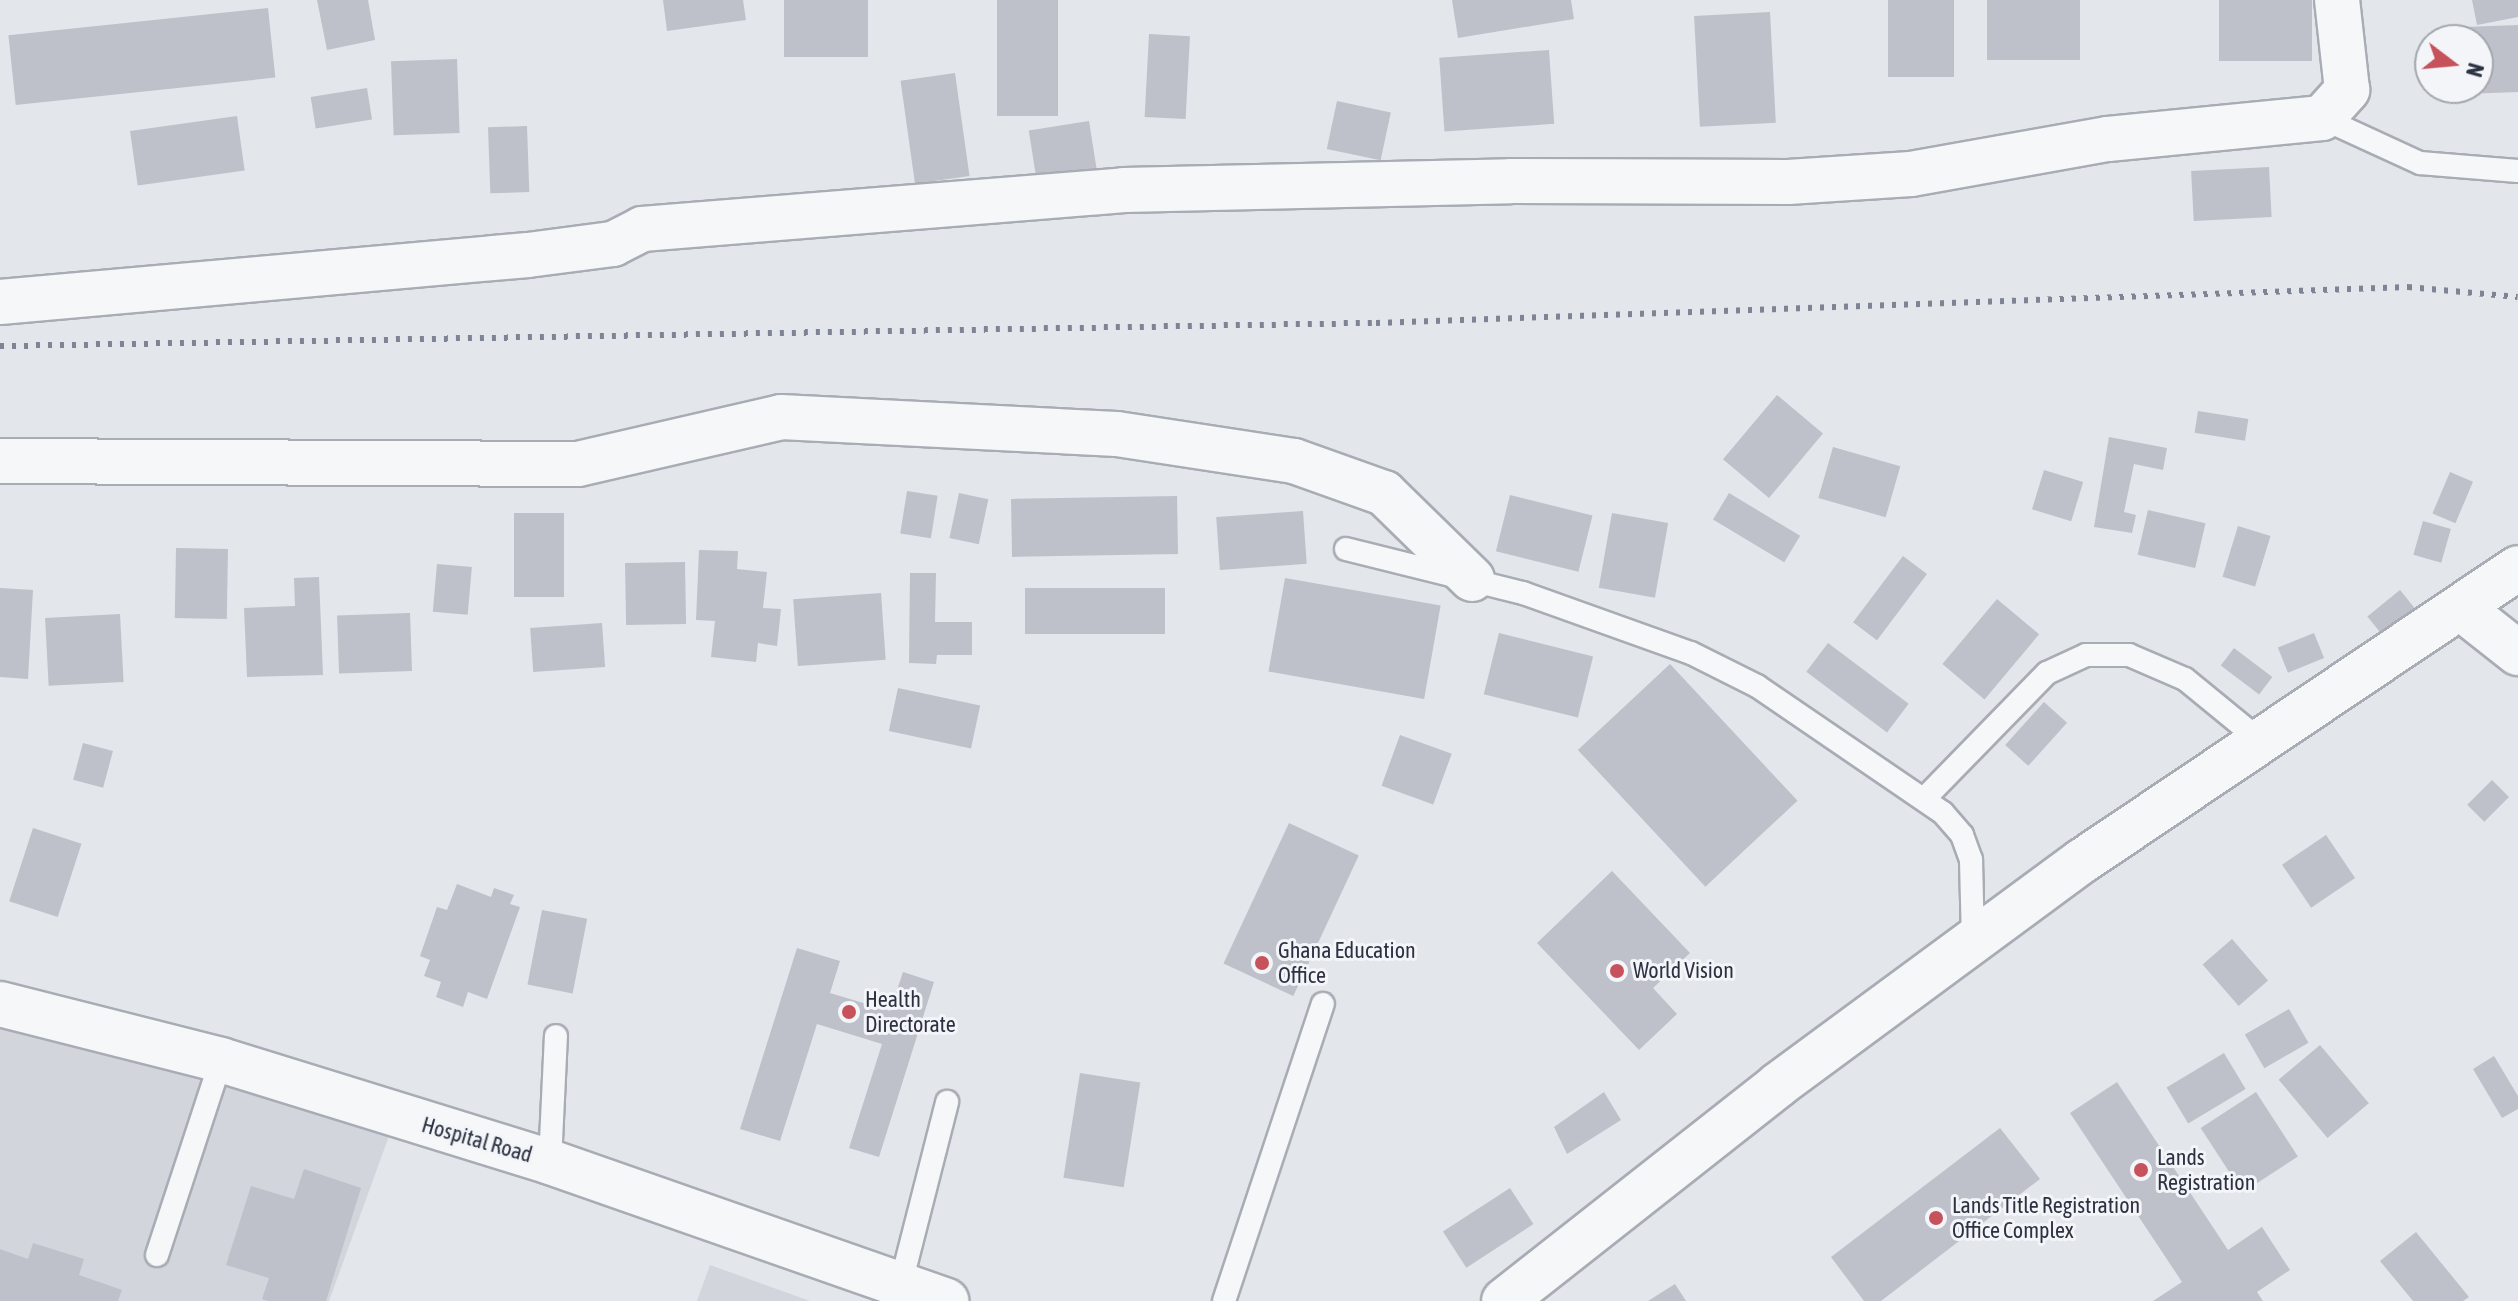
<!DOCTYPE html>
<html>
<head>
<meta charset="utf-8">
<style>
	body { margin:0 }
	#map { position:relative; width:2518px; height:1301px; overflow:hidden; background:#e3e6ea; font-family:"Asap Condensed",sans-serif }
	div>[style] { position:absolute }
	.built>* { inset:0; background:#d2d5dc }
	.building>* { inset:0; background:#bec1ca; transform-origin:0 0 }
	.roads { filter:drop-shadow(2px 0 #a8acb4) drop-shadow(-2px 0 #a8acb4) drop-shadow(0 2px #a8acb4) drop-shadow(0 -2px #a8acb4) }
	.lane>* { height:22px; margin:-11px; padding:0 11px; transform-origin:11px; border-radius:11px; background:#f6f7f9 }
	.street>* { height:44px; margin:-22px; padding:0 22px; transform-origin:22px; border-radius:22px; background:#f6f7f9 }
	.rail>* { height:6px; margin-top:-3px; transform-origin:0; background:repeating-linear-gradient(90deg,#7e8493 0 4px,transparent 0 12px) }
	.dots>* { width:22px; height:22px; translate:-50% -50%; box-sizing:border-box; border:4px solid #f3f5f8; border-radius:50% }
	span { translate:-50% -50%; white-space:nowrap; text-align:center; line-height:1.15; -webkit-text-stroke:6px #f3f5f8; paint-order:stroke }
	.poi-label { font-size:22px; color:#2c3242 }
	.left { translate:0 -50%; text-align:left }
	.street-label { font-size:22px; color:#2c3242 }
	.north { position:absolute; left:2414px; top:24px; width:80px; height:80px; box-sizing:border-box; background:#f3f5f8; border:2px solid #a3a7af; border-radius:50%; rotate:106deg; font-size:22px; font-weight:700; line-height:32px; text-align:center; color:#2c3242 }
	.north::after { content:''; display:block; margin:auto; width:28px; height:36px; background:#c6525b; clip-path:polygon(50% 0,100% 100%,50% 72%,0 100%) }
</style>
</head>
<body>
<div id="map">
	<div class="built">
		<div style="clip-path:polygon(0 1010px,21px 1010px,389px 1136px,329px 1301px,0 1301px)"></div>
		<div style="clip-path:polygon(710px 1265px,810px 1301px,697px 1301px)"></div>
	</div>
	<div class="building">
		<div style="clip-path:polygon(317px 0,368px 0,375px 40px,327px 50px)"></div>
		<div style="clip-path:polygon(663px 0,743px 0,746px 20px,667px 31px)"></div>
		<div style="left:784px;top:0;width:84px;height:57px"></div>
		<div style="left:997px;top:0;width:61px;height:116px"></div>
		<div style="clip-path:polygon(1452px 0,1571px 0,1574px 19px,1458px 38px)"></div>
		<div style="left:1888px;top:0;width:66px;height:77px"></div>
		<div style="left:1987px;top:0;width:93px;height:60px"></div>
		<div style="left:2219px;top:0;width:93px;height:61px"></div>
		<div style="clip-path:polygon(2472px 0,2518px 0,2518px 17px,2477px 25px)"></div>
		<div style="left:268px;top:8px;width:70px;height:261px;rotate:84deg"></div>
		<div style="left:1770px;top:12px;width:111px;height:76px;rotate:87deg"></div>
		<div style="clip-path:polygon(2518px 25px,2518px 92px,2438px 95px,2438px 88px,2478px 88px,2478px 40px,2436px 40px,2436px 28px)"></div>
		<div style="left:1149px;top:34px;width:41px;height:83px;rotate:3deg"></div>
		<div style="left:1549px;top:50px;width:74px;height:110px;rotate:86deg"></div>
		<div style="left:457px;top:59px;width:74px;height:66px;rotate:88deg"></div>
		<div style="left:955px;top:73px;width:104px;height:55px;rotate:82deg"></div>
		<div style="left:367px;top:88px;width:32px;height:57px;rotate:81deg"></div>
		<div style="left:1337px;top:101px;width:55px;height:49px;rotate:12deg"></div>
		<div style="left:237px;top:116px;width:55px;height:108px;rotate:82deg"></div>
		<div style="left:1089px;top:121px;width:54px;height:61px;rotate:81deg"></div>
		<div style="left:527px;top:126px;width:66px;height:39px;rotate:88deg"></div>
		<div style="left:2269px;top:167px;width:50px;height:78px;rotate:87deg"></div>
		<div style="left:1777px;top:395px;width:60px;height:84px;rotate:40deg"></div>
		<div style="left:2198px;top:411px;width:51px;height:22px;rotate:9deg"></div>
		<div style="clip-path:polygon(2109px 437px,2167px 448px,2163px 470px,2134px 464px,2124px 512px,2136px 515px,2132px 533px,2094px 527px)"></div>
		<div style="left:1833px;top:447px;width:70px;height:53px;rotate:16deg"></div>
		<div style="left:2044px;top:470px;width:41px;height:41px;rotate:17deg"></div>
		<div style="left:2450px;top:472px;width:25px;height:45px;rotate:23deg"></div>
		<div style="left:907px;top:491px;width:31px;height:43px;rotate:9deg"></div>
		<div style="left:959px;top:493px;width:30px;height:46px;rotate:12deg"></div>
		<div style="left:1729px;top:493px;width:83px;height:31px;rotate:31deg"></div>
		<div style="left:1510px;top:495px;width:85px;height:58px;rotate:14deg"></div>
		<div style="left:1177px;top:496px;width:58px;height:166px;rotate:89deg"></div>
		<div style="left:2148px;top:510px;width:59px;height:46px;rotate:13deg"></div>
		<div style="left:1303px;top:511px;width:53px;height:87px;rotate:86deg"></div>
		<div style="left:564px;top:513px;width:84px;height:50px;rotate:90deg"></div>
		<div style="left:1612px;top:513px;width:57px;height:76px;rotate:10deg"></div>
		<div style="left:2423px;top:521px;width:29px;height:35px;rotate:16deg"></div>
		<div style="left:2238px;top:526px;width:34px;height:53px;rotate:17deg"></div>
		<div style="left:176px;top:548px;width:52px;height:70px;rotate:1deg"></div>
		<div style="clip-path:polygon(699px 550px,738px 551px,737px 569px,767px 572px,763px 608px,781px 609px,777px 646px,758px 643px,756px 662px,711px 657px,715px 621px,696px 620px)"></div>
		<div style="left:1903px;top:556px;width:30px;height:83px;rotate:37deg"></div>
		<div style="left:685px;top:562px;width:62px;height:60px;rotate:89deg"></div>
		<div style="left:437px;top:564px;width:35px;height:48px;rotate:5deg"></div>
		<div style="clip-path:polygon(910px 573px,936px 573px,935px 622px,972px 622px,972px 655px,937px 655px,936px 664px,909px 663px)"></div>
		<div style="clip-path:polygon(319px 577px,323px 675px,247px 677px,244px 608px,295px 606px,294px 578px)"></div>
		<div style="left:1285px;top:578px;width:158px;height:95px;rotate:10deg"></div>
		<div style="clip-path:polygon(0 588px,33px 590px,28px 679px,0 677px)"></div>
		<div style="left:1025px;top:588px;width:140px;height:46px"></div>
		<div style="left:2400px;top:590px;width:28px;height:42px;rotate:51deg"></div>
		<div style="left:881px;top:593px;width:67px;height:88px;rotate:86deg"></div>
		<div style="left:1997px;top:599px;width:55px;height:85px;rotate:40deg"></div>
		<div style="left:410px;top:613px;width:58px;height:73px;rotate:88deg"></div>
		<div style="left:120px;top:614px;width:68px;height:75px;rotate:87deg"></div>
		<div style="left:602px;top:623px;width:44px;height:72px;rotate:86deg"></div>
		<div style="left:1499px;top:633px;width:97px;height:63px;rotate:14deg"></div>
		<div style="left:2314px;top:633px;width:27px;height:39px;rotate:68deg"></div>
		<div style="left:1828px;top:643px;width:101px;height:36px;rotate:37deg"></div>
		<div style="left:2234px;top:648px;width:48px;height:22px;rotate:37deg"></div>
		<div style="left:1670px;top:664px;width:187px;height:126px;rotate:47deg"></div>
		<div style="left:898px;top:688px;width:84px;height:44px;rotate:12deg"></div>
		<div style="left:2044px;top:702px;width:31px;height:58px;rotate:42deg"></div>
		<div style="left:1400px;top:735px;width:55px;height:54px;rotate:20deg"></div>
		<div style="left:83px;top:743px;width:31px;height:38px;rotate:15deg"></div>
		<div style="left:2492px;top:780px;width:24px;height:35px;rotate:45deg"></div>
		<div style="left:1289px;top:823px;width:77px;height:155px;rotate:25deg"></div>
		<div style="left:33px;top:828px;width:51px;height:77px;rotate:18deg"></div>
		<div style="left:2326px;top:835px;width:52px;height:53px;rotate:56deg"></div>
		<div style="clip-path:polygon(1612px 871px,1690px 953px,1653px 988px,1677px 1014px,1639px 1050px,1537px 943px)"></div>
		<div style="clip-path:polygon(457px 884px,491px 897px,494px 888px,514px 895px,510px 904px,520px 907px,487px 999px,468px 992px,463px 1007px,436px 997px,441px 982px,424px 976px,430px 960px,420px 956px,437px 907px,447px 910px)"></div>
		<div style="left:542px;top:910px;width:46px;height:76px;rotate:11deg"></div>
		<div style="left:2232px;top:939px;width:55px;height:39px;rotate:49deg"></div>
		<div style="clip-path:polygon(797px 948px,840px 961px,830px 993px,890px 1011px,903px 972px,934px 982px,879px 1157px,849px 1148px,882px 1044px,817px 1024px,780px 1141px,740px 1129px)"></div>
		<div style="left:2289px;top:1009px;width:39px;height:51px;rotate:60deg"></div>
		<div style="left:2320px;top:1045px;width:76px;height:54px;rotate:50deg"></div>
		<div style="left:2224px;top:1053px;width:42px;height:67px;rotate:59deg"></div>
		<div style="clip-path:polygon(2494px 1056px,2518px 1096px,2518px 1109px,2502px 1118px,2473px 1069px)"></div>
		<div style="left:1080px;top:1073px;width:61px;height:106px;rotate:9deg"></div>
		<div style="clip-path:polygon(2117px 1082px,2228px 1250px,2262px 1227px,2290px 1270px,2257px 1292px,2263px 1301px,2153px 1301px,2182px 1282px,2070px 1113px)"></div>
		<div style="clip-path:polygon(1604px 1092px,1621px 1120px,1567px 1154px,1554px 1127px)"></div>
		<div style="left:2256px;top:1092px;width:77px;height:66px;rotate:57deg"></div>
		<div style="clip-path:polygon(2000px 1128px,2040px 1179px,1881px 1301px,1864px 1301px,1831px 1257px)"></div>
		<div style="clip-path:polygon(304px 1169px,361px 1188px,326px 1301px,268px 1301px,262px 1299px,269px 1278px,226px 1265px,251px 1186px,294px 1199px)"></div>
		<div style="left:1510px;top:1188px;width:43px;height:80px;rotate:57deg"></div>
		<div style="clip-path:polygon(2416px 1232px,2469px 1297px,2463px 1301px,2413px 1301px,2380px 1261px)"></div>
		<div style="clip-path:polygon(33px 1243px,84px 1259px,79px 1275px,122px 1290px,118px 1301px,0 1301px,0 1249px,28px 1259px)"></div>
		<div style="clip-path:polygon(1675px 1284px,1686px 1301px,1648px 1301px)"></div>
	</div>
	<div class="roads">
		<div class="lane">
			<div style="left:2322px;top:118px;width:108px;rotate:24.7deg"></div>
			<div style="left:2420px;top:163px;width:98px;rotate:4.7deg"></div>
			<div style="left:1346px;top:549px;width:182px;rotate:14deg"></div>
			<div style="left:1523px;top:593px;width:178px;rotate:19.7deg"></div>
			<div style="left:1691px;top:653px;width:74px;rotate:26.6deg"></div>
			<div style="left:1757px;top:686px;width:225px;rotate:34.3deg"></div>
			<div style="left:1943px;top:813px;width:29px;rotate:49deg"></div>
			<div style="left:1962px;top:835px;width:27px;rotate:70deg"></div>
			<div style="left:1971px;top:860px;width:81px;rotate:88.6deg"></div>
			<div style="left:1924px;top:799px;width:176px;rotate:-45.7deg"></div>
			<div style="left:2047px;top:673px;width:43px;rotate:-24.8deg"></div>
			<div style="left:2086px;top:655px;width:43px"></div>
			<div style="left:2129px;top:655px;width:61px;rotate:23.2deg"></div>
			<div style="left:2185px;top:679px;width:99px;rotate:39.3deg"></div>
			<div style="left:550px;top:1162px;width:126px;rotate:-87.3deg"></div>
			<div style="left:157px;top:1255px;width:205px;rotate:-71.8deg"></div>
			<div style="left:901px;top:1283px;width:187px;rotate:-75.7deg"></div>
			<div style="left:1224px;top:1301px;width:313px;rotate:-71.6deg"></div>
		</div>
		<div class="street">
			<div style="left:0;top:302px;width:530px;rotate:-5.09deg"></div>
			<div style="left:528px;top:255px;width:86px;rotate:-7.4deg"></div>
			<div style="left:613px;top:244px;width:33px;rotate:-27deg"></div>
			<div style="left:642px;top:229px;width:484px;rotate:-4.6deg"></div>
			<div style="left:1124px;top:190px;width:387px;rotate:-1.3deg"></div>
			<div style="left:1511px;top:181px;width:277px;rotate:0.2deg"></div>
			<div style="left:1788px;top:182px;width:123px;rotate:-3.7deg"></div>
			<div style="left:1911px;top:174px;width:200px;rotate:-10.1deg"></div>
			<div style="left:2108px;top:139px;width:215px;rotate:-5.6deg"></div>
			<div style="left:2322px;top:118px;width:38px;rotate:-48deg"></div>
			<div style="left:2347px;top:90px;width:91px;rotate:-96.3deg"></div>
			<div style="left:0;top:461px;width:578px;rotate:0.3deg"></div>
			<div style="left:578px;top:464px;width:208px;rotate:-13deg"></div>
			<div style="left:781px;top:417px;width:336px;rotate:2.9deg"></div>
			<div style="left:1117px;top:434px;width:179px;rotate:8.7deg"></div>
			<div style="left:1294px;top:461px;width:96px;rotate:19.6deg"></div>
			<div style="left:1384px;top:493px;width:123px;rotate:44.3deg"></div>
			<div style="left:2461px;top:608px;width:73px;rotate:38.3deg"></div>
			<div style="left:0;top:1004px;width:228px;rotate:14.2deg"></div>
			<div style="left:221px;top:1060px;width:344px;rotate:17.2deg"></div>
			<div style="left:550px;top:1162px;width:420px;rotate:19.3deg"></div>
			<div style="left:1504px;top:1301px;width:349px;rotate:-38.2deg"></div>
			<div style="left:1778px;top:1085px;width:378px;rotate:-36.4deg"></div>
			<div style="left:2082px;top:861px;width:525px;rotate:-33.9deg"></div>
		</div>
	</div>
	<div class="rail">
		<div style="left:0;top:346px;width:1376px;rotate:-0.96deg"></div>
		<div style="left:1376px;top:323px;width:1033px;rotate:-2deg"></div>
		<div style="left:2408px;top:287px;width:110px;rotate:5.2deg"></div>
	</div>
	<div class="dots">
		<div style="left:1262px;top:963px;background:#c6525b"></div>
		<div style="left:1617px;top:971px;background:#c6525b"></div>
		<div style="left:849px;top:1012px;background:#c6525b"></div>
		<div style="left:2141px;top:1170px;background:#c6525b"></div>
		<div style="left:1936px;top:1218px;background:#c6525b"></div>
	</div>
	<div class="poi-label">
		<span class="left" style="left:1278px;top:963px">Ghana Education<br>Office</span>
		<span class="left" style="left:1633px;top:971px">World Vision</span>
		<span class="left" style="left:865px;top:1012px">Health<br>Directorate</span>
		<span class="left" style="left:2157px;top:1170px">Lands<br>Registration</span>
		<span class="left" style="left:1952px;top:1218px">Lands Title Registration<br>Office Complex</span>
	</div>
	<div class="street-label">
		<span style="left:477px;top:1140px;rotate:16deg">Hospital Road</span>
	</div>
	<div class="north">N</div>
</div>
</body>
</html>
